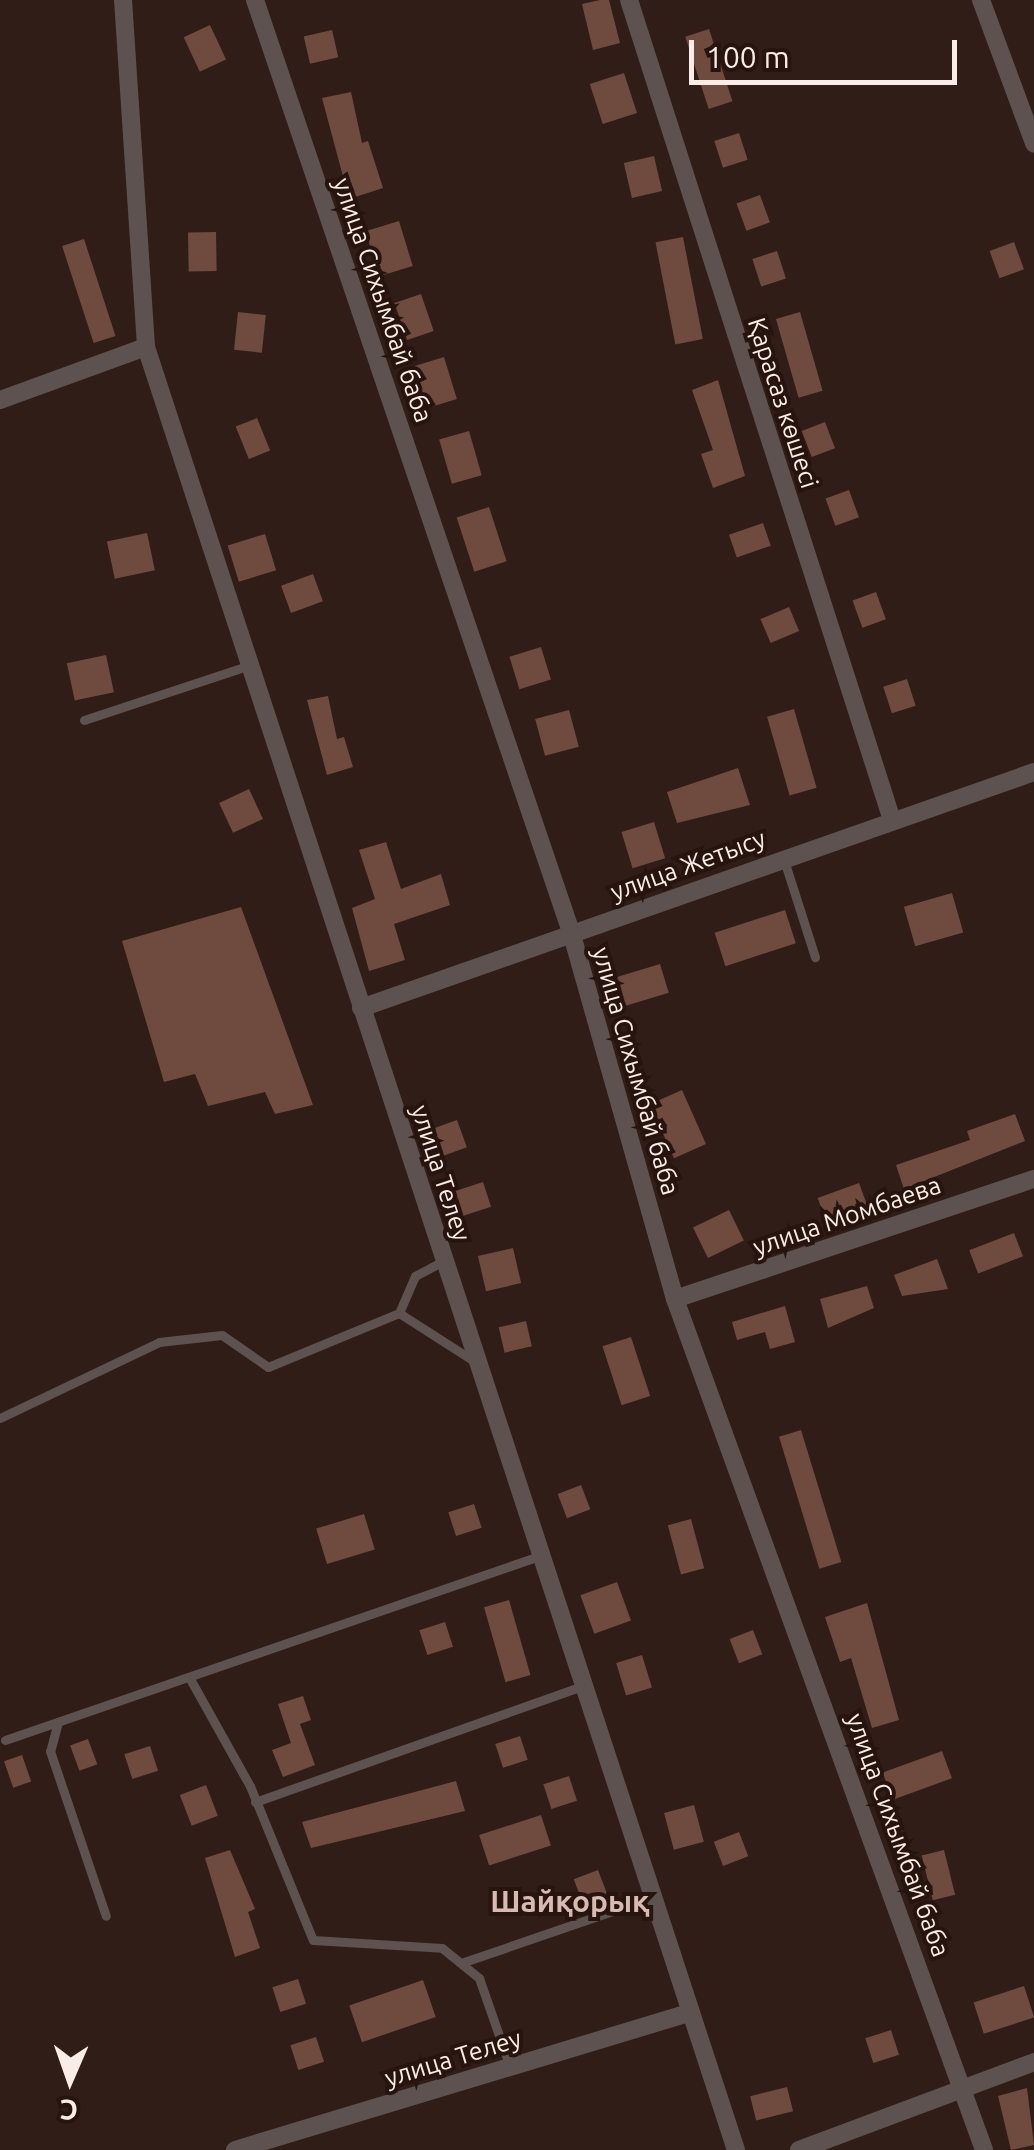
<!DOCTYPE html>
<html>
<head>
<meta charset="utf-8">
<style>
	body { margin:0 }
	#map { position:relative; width:1034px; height:2150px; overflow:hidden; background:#311d17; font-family:Ubuntu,sans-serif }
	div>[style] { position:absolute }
	.building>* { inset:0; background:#6f4a3e; transform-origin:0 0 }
	.lane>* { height:9px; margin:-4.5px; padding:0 4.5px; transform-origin:4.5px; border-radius:4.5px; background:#5d524f }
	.street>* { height:18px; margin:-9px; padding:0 9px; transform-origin:9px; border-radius:9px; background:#5d524f }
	span { translate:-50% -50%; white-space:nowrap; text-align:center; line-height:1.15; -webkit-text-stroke:8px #27140e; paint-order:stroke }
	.street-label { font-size:25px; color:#faece7 }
	.quarter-label { font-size:30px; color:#d7bbb3; font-weight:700 }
	.north { position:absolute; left:20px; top:2030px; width:100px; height:100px; -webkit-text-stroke:8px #27140e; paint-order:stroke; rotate:182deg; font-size:28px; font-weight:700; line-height:40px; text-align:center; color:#faece7 }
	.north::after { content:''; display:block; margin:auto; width:35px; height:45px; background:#faece7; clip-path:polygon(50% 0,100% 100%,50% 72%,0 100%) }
	.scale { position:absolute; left:689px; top:40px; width:268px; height:45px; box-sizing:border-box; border:5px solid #faece7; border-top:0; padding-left:12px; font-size:30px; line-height:35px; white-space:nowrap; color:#faece7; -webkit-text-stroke:8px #27140e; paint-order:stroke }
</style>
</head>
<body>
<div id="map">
	<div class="building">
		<div style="clip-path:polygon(600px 0,609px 0,620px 43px,593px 50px,582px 4px)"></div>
		<div style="left:210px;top:25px;width:38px;height:29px;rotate:65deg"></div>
		<div style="left:709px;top:29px;width:76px;height:25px;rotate:72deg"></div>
		<div style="left:332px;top:30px;width:28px;height:29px;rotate:77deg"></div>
		<div style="left:624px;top:73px;width:42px;height:36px;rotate:72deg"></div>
		<div style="clip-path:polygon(351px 92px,362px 143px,368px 141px,383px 188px,349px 199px,322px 98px)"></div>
		<div style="left:739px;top:133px;width:28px;height:26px;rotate:72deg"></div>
		<div style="left:654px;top:156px;width:36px;height:31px;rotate:77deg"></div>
		<div style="left:760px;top:195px;width:29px;height:25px;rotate:70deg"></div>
		<div style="left:399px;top:221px;width:47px;height:35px;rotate:73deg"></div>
		<div style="left:216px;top:232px;width:39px;height:28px;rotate:89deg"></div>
		<div style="left:683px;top:237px;width:104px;height:28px;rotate:79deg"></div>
		<div style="left:84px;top:239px;width:102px;height:23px;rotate:72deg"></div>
		<div style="left:1014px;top:242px;width:29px;height:26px;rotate:70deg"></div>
		<div style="left:777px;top:251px;width:29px;height:26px;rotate:72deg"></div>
		<div style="left:421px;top:294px;width:39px;height:28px;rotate:71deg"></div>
		<div style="left:238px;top:312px;width:28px;height:38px;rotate:6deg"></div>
		<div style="left:800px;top:312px;width:82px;height:25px;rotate:74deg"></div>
		<div style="left:444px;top:357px;width:44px;height:34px;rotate:73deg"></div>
		<div style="clip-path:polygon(718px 380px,745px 476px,713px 488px,701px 454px,713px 450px,692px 390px)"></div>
		<div style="left:257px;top:418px;width:35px;height:23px;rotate:68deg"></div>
		<div style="left:825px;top:422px;width:28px;height:25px;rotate:69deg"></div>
		<div style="left:469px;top:431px;width:46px;height:31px;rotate:74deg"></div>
		<div style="left:849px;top:490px;width:29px;height:25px;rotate:70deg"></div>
		<div style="left:489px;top:507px;width:57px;height:34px;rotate:72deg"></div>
		<div style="left:763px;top:523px;width:24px;height:36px;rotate:71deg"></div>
		<div style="left:147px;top:533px;width:38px;height:41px;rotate:78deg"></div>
		<div style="left:265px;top:534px;width:38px;height:39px;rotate:73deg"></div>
		<div style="left:313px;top:574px;width:29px;height:34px;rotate:70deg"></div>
		<div style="left:876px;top:592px;width:29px;height:25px;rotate:70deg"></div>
		<div style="left:789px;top:607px;width:26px;height:31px;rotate:67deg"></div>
		<div style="left:541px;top:647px;width:34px;height:33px;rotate:73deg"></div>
		<div style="left:106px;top:655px;width:38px;height:40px;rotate:78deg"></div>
		<div style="left:907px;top:679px;width:28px;height:25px;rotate:72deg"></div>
		<div style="clip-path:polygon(328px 696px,337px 739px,344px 737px,353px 767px,327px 775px,307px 700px)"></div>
		<div style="left:794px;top:709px;width:82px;height:28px;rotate:74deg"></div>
		<div style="left:569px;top:710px;width:38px;height:35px;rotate:75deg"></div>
		<div style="clip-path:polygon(738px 768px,750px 805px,677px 823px,667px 792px)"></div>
		<div style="left:249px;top:789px;width:33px;height:33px;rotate:65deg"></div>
		<div style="left:654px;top:822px;width:38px;height:34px;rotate:73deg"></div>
		<div style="clip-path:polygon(386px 842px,401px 889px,441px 874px,450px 905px,394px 924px,405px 960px,369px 971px,352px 908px,375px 899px,359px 850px)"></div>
		<div style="left:952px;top:893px;width:41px;height:50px;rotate:74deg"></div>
		<div style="clip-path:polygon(241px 907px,313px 1105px,275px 1114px,265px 1092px,208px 1106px,195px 1074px,164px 1082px,122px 941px)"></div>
		<div style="left:785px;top:910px;width:35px;height:74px;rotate:72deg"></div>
		<div style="left:660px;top:964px;width:30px;height:50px;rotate:73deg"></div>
		<div style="left:682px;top:1090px;width:59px;height:35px;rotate:66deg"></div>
		<div style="clip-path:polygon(1015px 1114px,1025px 1141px,904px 1189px,896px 1165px,970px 1140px,967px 1131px)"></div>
		<div style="left:457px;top:1120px;width:29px;height:28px;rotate:70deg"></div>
		<div style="left:483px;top:1182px;width:26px;height:29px;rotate:72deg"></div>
		<div style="left:859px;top:1183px;width:27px;height:44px;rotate:70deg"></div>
		<div style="left:729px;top:1210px;width:34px;height:40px;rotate:64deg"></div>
		<div style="left:1014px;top:1233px;width:25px;height:48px;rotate:69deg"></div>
		<div style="left:513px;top:1248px;width:36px;height:36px;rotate:77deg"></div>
		<div style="clip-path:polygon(937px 1259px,948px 1289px,902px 1296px,894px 1275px)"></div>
		<div style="clip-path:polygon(867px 1286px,874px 1308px,828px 1328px,820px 1299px)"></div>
		<div style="clip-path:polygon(785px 1306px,795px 1342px,770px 1349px,765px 1332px,737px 1340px,732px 1322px)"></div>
		<div style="left:526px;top:1321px;width:26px;height:28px;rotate:77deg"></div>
		<div style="left:631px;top:1337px;width:62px;height:30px;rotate:72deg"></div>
		<div style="left:801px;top:1430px;width:138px;height:23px;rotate:73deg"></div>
		<div style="left:581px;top:1485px;width:26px;height:25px;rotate:69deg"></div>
		<div style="left:474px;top:1504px;width:25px;height:27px;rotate:72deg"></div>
		<div style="left:364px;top:1514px;width:37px;height:50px;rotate:73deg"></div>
		<div style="left:691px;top:1519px;width:51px;height:24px;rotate:75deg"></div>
		<div style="left:617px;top:1582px;width:41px;height:39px;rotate:70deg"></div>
		<div style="left:509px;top:1600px;width:78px;height:26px;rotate:74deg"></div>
		<div style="clip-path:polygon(867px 1603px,899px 1720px,872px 1728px,851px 1658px,840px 1662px,825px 1617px)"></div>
		<div style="left:445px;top:1622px;width:26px;height:27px;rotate:72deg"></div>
		<div style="left:753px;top:1630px;width:26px;height:25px;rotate:69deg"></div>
		<div style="left:642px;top:1655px;width:34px;height:27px;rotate:73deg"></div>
		<div style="clip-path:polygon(303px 1696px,311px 1720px,300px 1724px,315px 1765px,283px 1777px,272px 1750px,291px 1743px,278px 1704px)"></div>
		<div style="left:520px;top:1736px;width:25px;height:26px;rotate:72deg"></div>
		<div style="left:88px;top:1739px;width:27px;height:19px;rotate:70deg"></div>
		<div style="left:150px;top:1746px;width:26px;height:27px;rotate:72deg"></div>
		<div style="left:942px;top:1751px;width:29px;height:63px;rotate:70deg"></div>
		<div style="left:22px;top:1755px;width:28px;height:19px;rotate:71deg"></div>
		<div style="left:569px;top:1776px;width:26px;height:27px;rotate:72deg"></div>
		<div style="clip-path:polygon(456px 1781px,465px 1811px,311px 1848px,302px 1822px)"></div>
		<div style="left:206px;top:1785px;width:33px;height:28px;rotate:69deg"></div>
		<div style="left:694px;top:1805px;width:38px;height:31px;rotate:75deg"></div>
		<div style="left:541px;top:1815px;width:32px;height:65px;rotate:72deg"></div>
		<div style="left:739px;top:1832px;width:26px;height:27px;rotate:69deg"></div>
		<div style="clip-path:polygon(230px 1850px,255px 1909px,248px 1912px,260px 1948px,235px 1957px,205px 1858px)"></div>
		<div style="left:944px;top:1850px;width:46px;height:23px;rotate:76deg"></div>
		<div style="left:598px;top:1870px;width:26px;height:26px;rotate:69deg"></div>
		<div style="left:298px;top:1979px;width:26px;height:27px;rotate:72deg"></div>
		<div style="left:423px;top:1980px;width:39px;height:78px;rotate:71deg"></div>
		<div style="left:1024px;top:1986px;width:33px;height:53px;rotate:72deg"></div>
		<div style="left:891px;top:2030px;width:26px;height:27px;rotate:72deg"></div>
		<div style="left:316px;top:2037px;width:26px;height:27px;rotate:72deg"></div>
		<div style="left:787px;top:2087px;width:25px;height:38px;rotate:76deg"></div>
		<div style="clip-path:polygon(1027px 2088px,1034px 2145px,1011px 2150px,998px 2096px)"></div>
	</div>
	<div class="lane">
		<div style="left:84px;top:720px;width:175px;rotate:-18.3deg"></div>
		<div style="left:784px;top:860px;width:102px;rotate:72.3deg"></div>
		<div style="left:399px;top:1313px;width:40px;rotate:-66.6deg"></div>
		<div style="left:415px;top:1276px;width:32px;rotate:-28deg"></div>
		<div style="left:0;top:1418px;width:176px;rotate:-25.5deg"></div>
		<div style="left:159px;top:1342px;width:63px;rotate:-6.3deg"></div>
		<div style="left:222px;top:1335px;width:56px;rotate:34.8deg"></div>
		<div style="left:268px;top:1367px;width:142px;rotate:-22.4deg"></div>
		<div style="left:399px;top:1313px;width:89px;rotate:32.6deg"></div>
		<div style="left:189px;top:1677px;width:125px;rotate:60.8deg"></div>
		<div style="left:250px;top:1786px;width:166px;rotate:67.8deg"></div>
		<div style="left:313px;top:1940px;width:129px;rotate:3.5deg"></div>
		<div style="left:442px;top:1948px;width:48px;rotate:39deg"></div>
		<div style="left:479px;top:1978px;width:94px;rotate:70.8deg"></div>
		<div style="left:58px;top:1722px;width:30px;rotate:105deg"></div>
		<div style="left:50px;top:1751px;width:174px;rotate:71.3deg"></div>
		<div style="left:5px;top:1740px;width:565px;rotate:-19.01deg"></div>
		<div style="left:255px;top:1802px;width:345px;rotate:-19.5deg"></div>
		<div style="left:461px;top:1963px;width:198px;rotate:-18.9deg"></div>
	</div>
	<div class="street">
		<div style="left:123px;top:0;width:348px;rotate:86.2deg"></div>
		<div style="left:146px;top:347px;width:1897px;rotate:71.88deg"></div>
		<div style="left:255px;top:0;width:987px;rotate:71.27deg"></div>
		<div style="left:572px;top:935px;width:378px;rotate:74.2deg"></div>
		<div style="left:675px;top:1299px;width:905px;rotate:70.04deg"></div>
		<div style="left:629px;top:0;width:861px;rotate:72.22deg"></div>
		<div style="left:981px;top:0;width:153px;rotate:69.7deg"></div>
		<div style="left:0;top:400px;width:155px;rotate:-20deg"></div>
		<div style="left:361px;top:1008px;width:713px;rotate:-19.32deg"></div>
		<div style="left:675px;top:1299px;width:379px;rotate:-18.5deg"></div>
		<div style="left:235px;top:2150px;width:470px;rotate:-16.8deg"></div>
		<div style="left:799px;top:2150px;width:251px;rotate:-20.5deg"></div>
	</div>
	<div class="street-label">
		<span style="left:383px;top:300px;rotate:71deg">улица Сихымбай баба</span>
		<span style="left:783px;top:403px;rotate:72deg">Қарасаз көшесі</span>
		<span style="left:688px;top:865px;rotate:-20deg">улица Жетысу</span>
		<span style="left:636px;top:1071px;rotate:74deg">улица Сихымбай баба</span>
		<span style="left:441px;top:1173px;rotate:72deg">улица Телеу</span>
		<span style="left:847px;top:1216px;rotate:-19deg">улица Момбаева</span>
		<span style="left:898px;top:1835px;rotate:70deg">улица Сихымбай баба</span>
		<span style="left:453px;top:2058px;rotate:-17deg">улица Телеу</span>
	</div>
	<div class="quarter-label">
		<span style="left:570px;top:1901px">Шайқорық</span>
	</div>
	<div class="north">С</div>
	<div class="scale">100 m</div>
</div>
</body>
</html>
